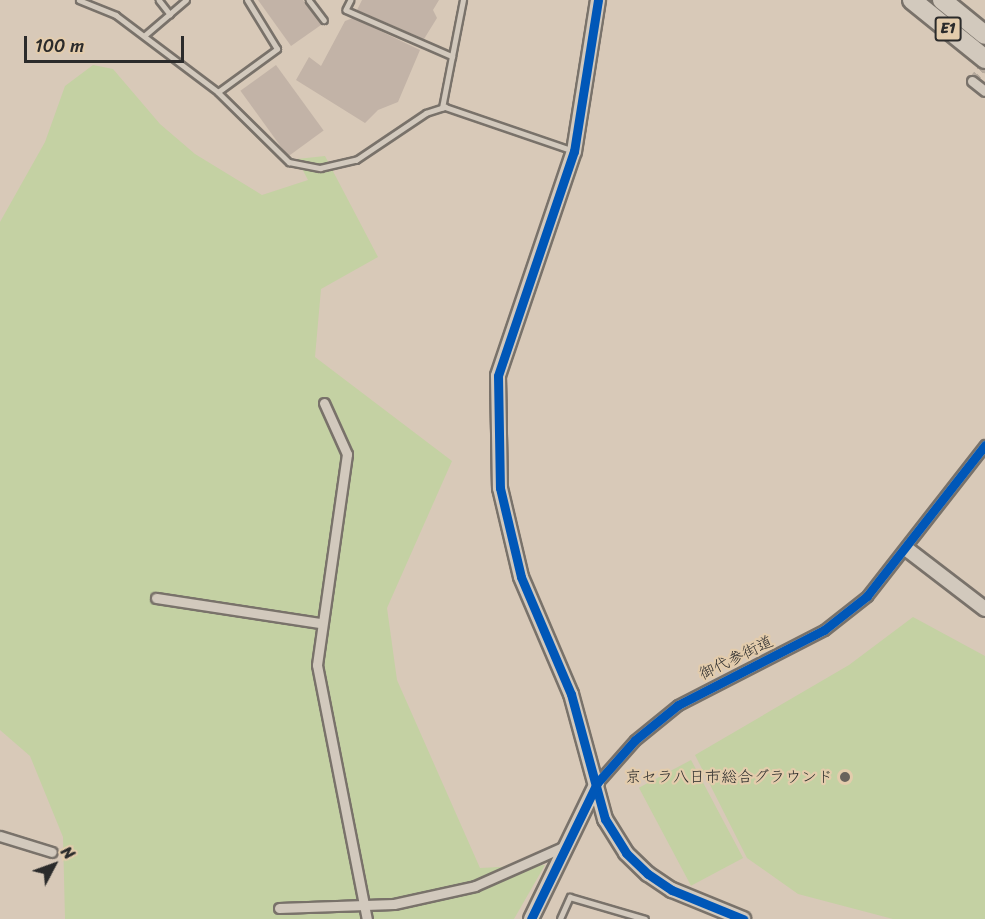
<!DOCTYPE html>
<html>
<head>
<meta charset="utf-8">
<style>
	body { margin:0 }
	#map { position:relative; width:985px; height:919px; overflow:hidden; background:#d8c9b8; font-family:Sriracha,"Klee One",sans-serif }
	div>[style] { position:absolute }
	.green>* { inset:0; background:#c4d1a3; transform-origin:0 0 }
	.building>* { inset:0; background:#c2b3a7; transform-origin:0 0 }
	.street-tunnel>* { height:9px; margin-top:-4.5px; transform-origin:0; background:repeating-linear-gradient(90deg,#b5a99c 0 9px,transparent 0 13.5px) }
	.roads { filter:drop-shadow(2px 0 #79726a) drop-shadow(-2px 0 #79726a) drop-shadow(0 2px #79726a) drop-shadow(0 -2px #79726a) }
	.lane>* { height:4.5px; margin:-2.25px; padding:0 2.25px; transform-origin:2.25px; border-radius:2.25px; background:#d2c9bd }
	.street>* { height:9px; margin:-4.5px; padding:0 4.5px; transform-origin:4.5px; border-radius:4.5px; background:#d2c9bd }
	.secondary>* { height:14px; margin:-7px; padding:0 7px; transform-origin:7px; border-radius:7px; background:#d2c9bd }
	.highway>* { height:18px; margin:-9px; padding:0 9px; transform-origin:9px; border-radius:9px; background:#d2c9bd }
	.cycleway>* { height:9px; margin:-4.5px; padding:0 4.5px; transform-origin:4.5px; border-radius:4.5px; background:#0057b8 }
	.dots>* { width:16px; height:16px; translate:-50% -50%; box-sizing:border-box; border:3px solid #e3ccac; border-radius:50% }
	span { translate:-50% -50%; white-space:nowrap; text-align:center; line-height:1.15; -webkit-text-stroke:4.5px #e3ccac; paint-order:stroke }
	.shield-label span { padding:2px 4px; background:#e3ccac; border:2px solid; border-radius:4px; -webkit-text-stroke-width:0 }
	.shield-label { font-size:15px; color:#2b2b2b; font-weight:700 }
	.street-label { font-size:16px; color:#2b2b2b }
	.poi-label { font-size:16px; color:#2b2b2b }
	.right { translate:-100% -50%; text-align:right }
	.north { position:absolute; left:24px; top:835px; width:60px; height:60px; -webkit-text-stroke:4px #e3ccac; paint-order:stroke; rotate:49deg; font-size:16px; font-weight:700; line-height:24px; text-align:center; color:#2b2b2b }
	.north::after { content:''; display:block; margin:auto; width:21px; height:27px; background:#2b2b2b; clip-path:polygon(50% 0,100% 100%,50% 72%,0 100%) }
	.scale { position:absolute; left:24px; top:36px; width:160px; height:27px; box-sizing:border-box; border:3px solid #2b2b2b; border-top:0; padding-left:8px; font-size:18px; line-height:21px; white-space:nowrap; color:#2b2b2b; -webkit-text-stroke:4px #e3ccac; paint-order:stroke }
</style>
</head>
<body>
<div id="map">
	<div class="green">
		<div style="clip-path:polygon(93px 65px,113px 69px,160px 124px,195px 154px,262px 195px,308px 180px,297px 159px,325px 156px,378px 257px,321px 289px,315px 357px,452px 461px,387px 608px,397px 680px,480px 868px,545px 865px,514px 919px,65px 919px,63px 837px,30px 756px,0 730px,0 222px,45px 142px,65px 86px)"></div>
		<div style="clip-path:polygon(913px 617px,985px 656px,985px 919px,893px 919px,798px 894px,747px 858px,695px 755px,849px 665px)"></div>
		<div style="left:691px;top:760px;width:111px;height:59px;rotate:62deg"></div>
	</div>
	<div class="building">
		<div style="clip-path:polygon(258px 0,303px 0,321px 25px,291px 46px)"></div>
		<div style="clip-path:polygon(362px 0,439px 0,433px 10px,437px 18px,424px 39px,357px 10px)"></div>
		<div style="clip-path:polygon(353px 18px,420px 50px,398px 102px,378px 110px,365px 123px,296px 80px,309px 57px,321px 66px,345px 21px)"></div>
		<div style="left:276px;top:65px;width:81px;height:44px;rotate:54deg"></div>
	</div>
	<div class="street-tunnel">
		<div style="left:972px;top:81px;width:21px;rotate:-51deg"></div>
	</div>
	<div class="roads">
		<div class="lane">
			<div style="left:79px;top:0;width:40px;rotate:22deg"></div>
			<div style="left:116px;top:15px;width:128px;rotate:37deg"></div>
			<div style="left:218px;top:92px;width:100px;rotate:44.6deg"></div>
			<div style="left:289px;top:162px;width:32px;rotate:11deg"></div>
			<div style="left:320px;top:168px;width:37px;rotate:-13deg"></div>
			<div style="left:356px;top:160px;width:84px;rotate:-33.9deg"></div>
			<div style="left:426px;top:113px;width:20px;rotate:-18deg"></div>
			<div style="left:445px;top:107px;width:133px;rotate:18.8deg"></div>
			<div style="left:159px;top:0;width:18px;rotate:52deg"></div>
			<div style="left:309px;top:0;width:25px;rotate:53deg"></div>
			<div style="left:351px;top:0;width:11px;rotate:117deg"></div>
			<div style="left:346px;top:10px;width:116px;rotate:23.5deg"></div>
			<div style="left:144px;top:36px;width:55px;rotate:-40.6deg"></div>
			<div style="left:218px;top:92px;width:73px;rotate:-36.1deg"></div>
			<div style="left:277px;top:49px;width:57px;rotate:-121.5deg"></div>
			<div style="left:442px;top:108px;width:110px;rotate:-79deg"></div>
			<div style="left:560px;top:919px;width:24px;rotate:-66deg"></div>
			<div style="left:570px;top:897px;width:78px;rotate:16.3deg"></div>
		</div>
		<div class="street">
			<div style="left:972px;top:81px;width:16px;rotate:38deg"></div>
			<div style="left:324px;top:403px;width:56px;rotate:65.7deg"></div>
			<div style="left:347px;top:454px;width:213px;rotate:98.1deg"></div>
			<div style="left:317px;top:665px;width:259px;rotate:78.9deg"></div>
			<div style="left:156px;top:598px;width:166px;rotate:8.7deg"></div>
			<div style="left:597px;top:783px;width:57px;rotate:-48.5deg"></div>
			<div style="left:635px;top:740px;width:55px;rotate:-39.1deg"></div>
			<div style="left:678px;top:705px;width:164px;rotate:-27.2deg"></div>
			<div style="left:824px;top:630px;width:55px;rotate:-38.3deg"></div>
			<div style="left:867px;top:596px;width:192px;rotate:-52deg"></div>
			<div style="left:0;top:836px;width:54px;rotate:17.1deg"></div>
			<div style="left:279px;top:908px;width:115px;rotate:-2deg"></div>
			<div style="left:394px;top:904px;width:83px;rotate:-12.5deg"></div>
			<div style="left:475px;top:886px;width:96px;rotate:-23.9deg"></div>
		</div>
		<div class="secondary">
			<div style="left:598px;top:0;width:153px;rotate:99deg"></div>
			<div style="left:574px;top:151px;width:237px;rotate:108.7deg"></div>
			<div style="left:498px;top:376px;width:112px;rotate:89deg"></div>
			<div style="left:500px;top:488px;width:91px;rotate:76.7deg"></div>
			<div style="left:521px;top:577px;width:127px;rotate:66.9deg"></div>
			<div style="left:571px;top:694px;width:130px;rotate:74.8deg"></div>
			<div style="left:605px;top:819px;width:40px;rotate:58deg"></div>
			<div style="left:626px;top:853px;width:30px;rotate:44deg"></div>
			<div style="left:648px;top:874px;width:29px;rotate:34deg"></div>
			<div style="left:672px;top:890px;width:77px;rotate:22.2deg"></div>
			<div style="left:908px;top:550px;width:97px;rotate:37.5deg"></div>
			<div style="left:531px;top:919px;width:151px;rotate:-64.1deg"></div>
		</div>
		<div class="highway">
			<div style="left:912px;top:0;width:94px;rotate:38.9deg"></div>
			<div style="left:942px;top:0;width:55px;rotate:39.1deg"></div>
		</div>
	</div>
	<div class="cycleway">
		<div style="left:598px;top:0;width:153px;rotate:99deg"></div>
		<div style="left:574px;top:151px;width:237px;rotate:108.7deg"></div>
		<div style="left:498px;top:376px;width:112px;rotate:89deg"></div>
		<div style="left:500px;top:488px;width:91px;rotate:76.7deg"></div>
		<div style="left:521px;top:577px;width:127px;rotate:66.9deg"></div>
		<div style="left:571px;top:694px;width:130px;rotate:74.8deg"></div>
		<div style="left:605px;top:819px;width:40px;rotate:58deg"></div>
		<div style="left:626px;top:853px;width:30px;rotate:44deg"></div>
		<div style="left:648px;top:874px;width:29px;rotate:34deg"></div>
		<div style="left:672px;top:890px;width:77px;rotate:22.2deg"></div>
		<div style="left:531px;top:919px;width:151px;rotate:-64.1deg"></div>
		<div style="left:597px;top:783px;width:57px;rotate:-48.5deg"></div>
		<div style="left:635px;top:740px;width:55px;rotate:-39.1deg"></div>
		<div style="left:678px;top:705px;width:164px;rotate:-27.2deg"></div>
		<div style="left:824px;top:630px;width:55px;rotate:-38.3deg"></div>
		<div style="left:867px;top:596px;width:192px;rotate:-52deg"></div>
	</div>
	<div class="dots">
		<div style="left:845px;top:777px;background:#68625c"></div>
	</div>
	<div class="shield-label">
		<span style="left:948px;top:29px">E1</span>
	</div>
	<div class="street-label">
		<span style="left:736px;top:658px;rotate:-26deg">御代参街道</span>
	</div>
	<div class="poi-label">
		<span class="right" style="left:833px;top:777px">京セラ八日市総合グラウンド</span>
	</div>
	<div class="north">N</div>
	<div class="scale">100 m</div>
</div>
</body>
</html>
